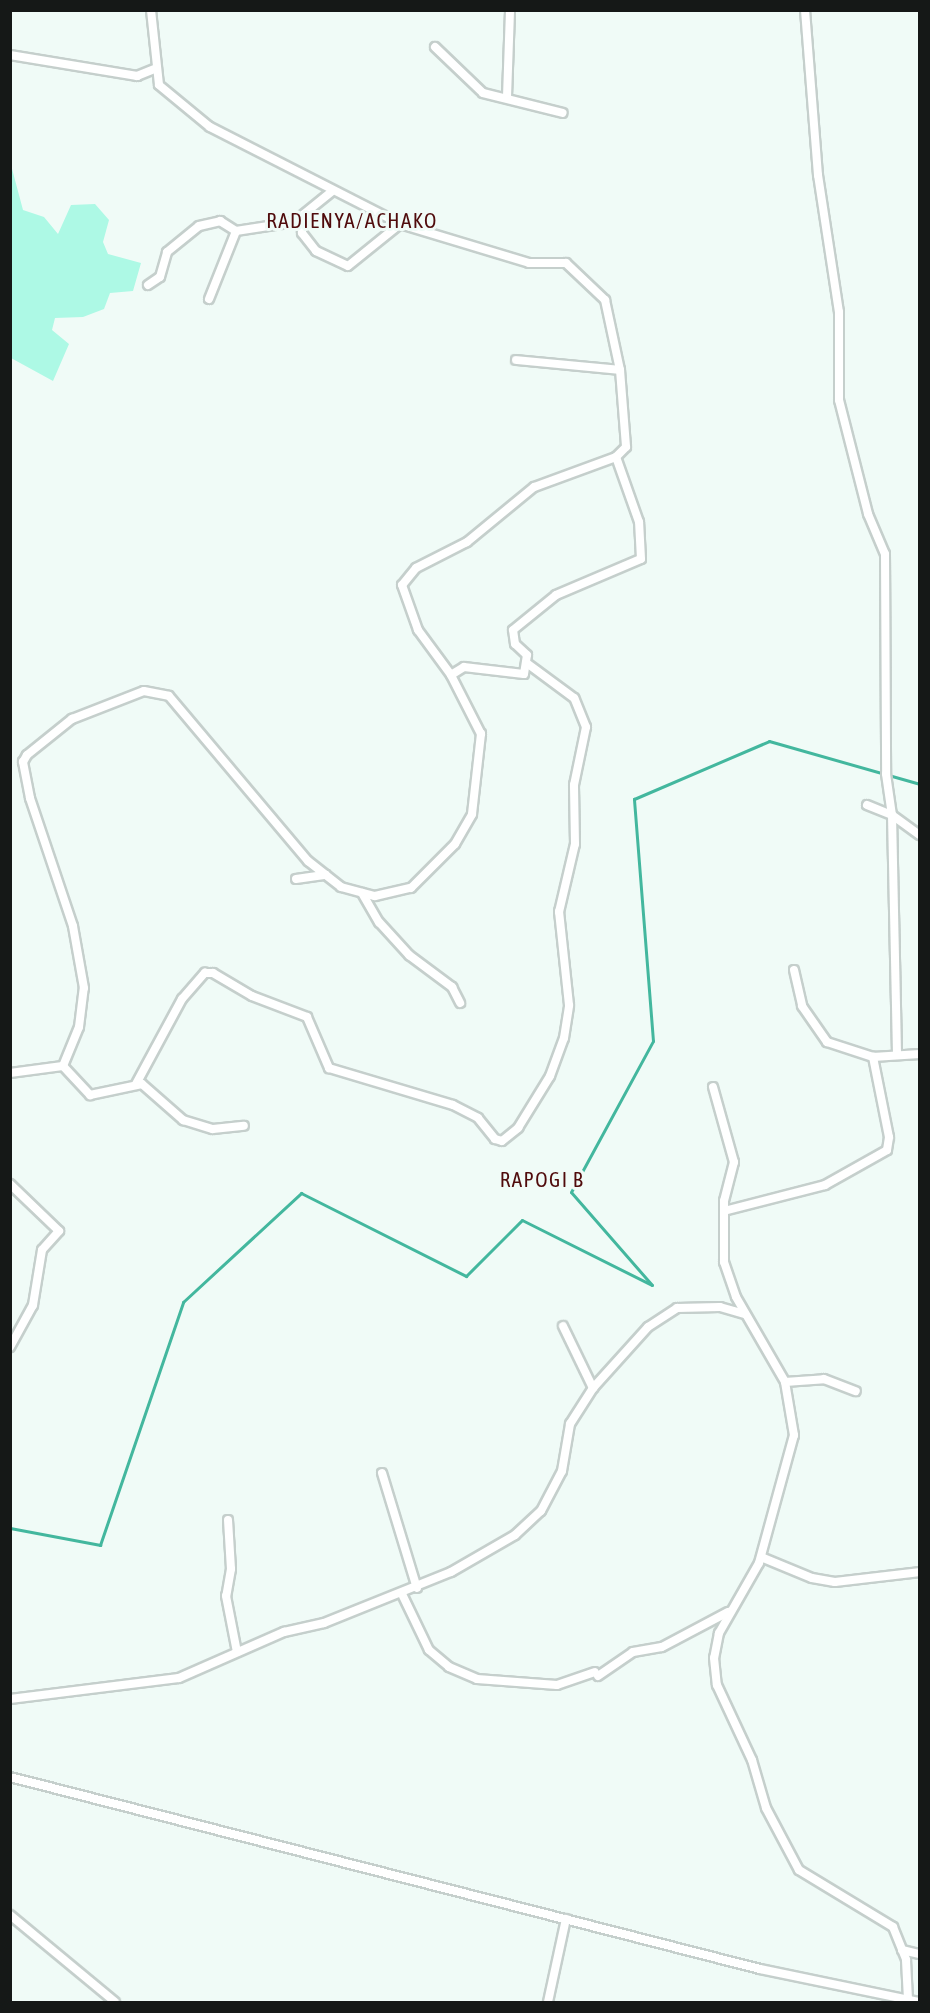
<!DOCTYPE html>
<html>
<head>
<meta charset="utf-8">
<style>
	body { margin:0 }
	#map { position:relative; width:930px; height:2013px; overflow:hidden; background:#f0fbf7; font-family:"Asap Condensed",sans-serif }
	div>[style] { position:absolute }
	.green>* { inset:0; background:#adf9e5 }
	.stream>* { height:3px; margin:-1.5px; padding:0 1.5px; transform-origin:1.5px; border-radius:1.5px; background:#43b79e }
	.roads { filter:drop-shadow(2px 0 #c5cfcc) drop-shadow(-2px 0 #c5cfcc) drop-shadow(0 2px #c5cfcc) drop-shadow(0 -2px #c5cfcc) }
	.street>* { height:8px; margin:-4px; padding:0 4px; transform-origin:4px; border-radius:4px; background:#fff }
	span { translate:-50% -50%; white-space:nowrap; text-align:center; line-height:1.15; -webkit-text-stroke:6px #f0fbf7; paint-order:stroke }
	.quarter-label { font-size:21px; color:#500b0c; letter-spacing:1.5px }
	.frame { position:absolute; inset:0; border:12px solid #151817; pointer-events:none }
</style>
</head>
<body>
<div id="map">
	<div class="green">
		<div style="clip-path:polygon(11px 165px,23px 210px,44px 217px,58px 234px,71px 205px,95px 204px,109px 220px,103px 242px,108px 254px,141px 263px,133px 291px,110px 293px,104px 309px,83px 317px,55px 318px,52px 330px,69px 344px,53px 381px,11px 358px)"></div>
	</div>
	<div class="stream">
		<div style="left:10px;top:1528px;width:92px;rotate:10.7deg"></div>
		<div style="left:100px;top:1545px;width:257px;rotate:-71.1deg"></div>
		<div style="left:183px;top:1302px;width:161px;rotate:-42.7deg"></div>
		<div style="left:301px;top:1193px;width:185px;rotate:26.7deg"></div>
		<div style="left:466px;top:1276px;width:79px;rotate:-45deg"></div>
		<div style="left:522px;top:1220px;width:145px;rotate:26.6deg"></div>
		<div style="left:652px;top:1285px;width:123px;rotate:-131.1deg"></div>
		<div style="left:571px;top:1192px;width:172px;rotate:-61.5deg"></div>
		<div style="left:653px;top:1041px;width:243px;rotate:-94.5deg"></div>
		<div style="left:634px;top:799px;width:147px;rotate:-23.2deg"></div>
		<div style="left:769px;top:741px;width:157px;rotate:15.9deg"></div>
	</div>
	<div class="roads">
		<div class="street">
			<div style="left:151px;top:10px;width:75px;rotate:83.9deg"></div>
			<div style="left:159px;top:85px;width:66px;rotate:39.5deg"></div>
			<div style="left:210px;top:127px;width:213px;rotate:27deg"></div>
			<div style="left:400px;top:224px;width:135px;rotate:16.8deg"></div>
			<div style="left:529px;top:263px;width:37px"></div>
			<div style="left:566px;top:263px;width:54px;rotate:43.5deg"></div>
			<div style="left:605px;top:300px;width:72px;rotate:77.9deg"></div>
			<div style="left:620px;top:370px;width:77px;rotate:85.5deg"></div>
			<div style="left:626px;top:447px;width:14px;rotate:135deg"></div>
			<div style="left:616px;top:457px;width:87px;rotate:159.9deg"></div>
			<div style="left:534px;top:487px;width:87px;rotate:140.6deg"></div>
			<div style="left:467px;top:542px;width:57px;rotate:153deg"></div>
			<div style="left:416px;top:568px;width:22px;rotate:129deg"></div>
			<div style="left:402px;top:585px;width:48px;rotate:70.4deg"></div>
			<div style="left:418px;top:630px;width:56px;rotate:53.7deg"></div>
			<div style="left:805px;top:10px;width:166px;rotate:85.5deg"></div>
			<div style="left:818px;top:175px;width:139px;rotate:81.3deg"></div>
			<div style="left:839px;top:312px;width:88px;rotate:90deg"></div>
			<div style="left:839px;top:400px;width:118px;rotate:75.7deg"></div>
			<div style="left:868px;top:514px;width:43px;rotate:67deg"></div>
			<div style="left:885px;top:554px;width:220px;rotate:89.7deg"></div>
			<div style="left:886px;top:774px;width:41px;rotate:81.7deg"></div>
			<div style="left:892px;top:815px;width:34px;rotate:36deg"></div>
			<div style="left:435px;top:47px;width:66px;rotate:43.8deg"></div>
			<div style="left:483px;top:93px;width:82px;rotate:14deg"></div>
			<div style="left:10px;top:55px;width:129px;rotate:9.4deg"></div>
			<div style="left:137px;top:76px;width:18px;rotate:-22deg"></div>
			<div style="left:507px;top:97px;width:87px;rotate:-88deg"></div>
			<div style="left:301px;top:218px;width:15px;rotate:86deg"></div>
			<div style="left:302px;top:233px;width:23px;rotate:52deg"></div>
			<div style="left:316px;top:251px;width:35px;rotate:25deg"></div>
			<div style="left:348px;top:266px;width:67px;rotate:-38.9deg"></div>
			<div style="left:148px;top:285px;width:14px;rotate:-34deg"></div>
			<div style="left:160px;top:277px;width:26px;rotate:-74deg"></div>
			<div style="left:167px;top:252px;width:41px;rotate:-39.1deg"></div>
			<div style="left:199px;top:226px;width:22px;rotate:-13deg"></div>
			<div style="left:220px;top:221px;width:19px;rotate:32deg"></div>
			<div style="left:209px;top:299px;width:73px;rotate:-68.3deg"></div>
			<div style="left:236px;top:231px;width:59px;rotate:-8.8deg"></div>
			<div style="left:294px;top:222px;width:48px;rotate:-39deg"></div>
			<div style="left:516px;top:360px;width:104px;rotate:5.5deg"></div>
			<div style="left:867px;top:805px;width:27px;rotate:22deg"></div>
			<div style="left:892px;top:815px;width:240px;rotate:88.8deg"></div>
			<div style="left:296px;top:879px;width:30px;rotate:-8deg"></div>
			<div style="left:362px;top:893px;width:34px;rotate:60deg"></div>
			<div style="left:379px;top:922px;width:45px;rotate:47.7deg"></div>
			<div style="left:409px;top:955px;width:54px;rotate:36.7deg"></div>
			<div style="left:452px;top:987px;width:18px;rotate:63deg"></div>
			<div style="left:794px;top:970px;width:37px;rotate:77deg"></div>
			<div style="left:802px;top:1006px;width:44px;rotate:55.2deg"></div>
			<div style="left:827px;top:1042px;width:48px;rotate:18.1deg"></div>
			<div style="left:873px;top:1057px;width:47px;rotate:-3.7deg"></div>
			<div style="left:63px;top:1066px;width:40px;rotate:47deg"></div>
			<div style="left:90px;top:1095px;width:53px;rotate:-11.9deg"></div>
			<div style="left:142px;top:1084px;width:55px;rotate:41.3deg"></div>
			<div style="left:183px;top:1120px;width:31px;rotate:17deg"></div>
			<div style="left:213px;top:1129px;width:31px;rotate:-6deg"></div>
			<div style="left:10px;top:1073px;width:53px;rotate:-7.5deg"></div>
			<div style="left:63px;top:1066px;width:42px;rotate:-67.7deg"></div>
			<div style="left:79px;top:1027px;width:39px;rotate:-83deg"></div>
			<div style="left:84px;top:988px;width:63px;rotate:-100.1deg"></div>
			<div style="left:73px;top:926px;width:135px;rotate:-108.6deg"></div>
			<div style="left:30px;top:798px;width:37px;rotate:-101deg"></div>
			<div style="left:23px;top:762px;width:8px;rotate:-60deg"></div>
			<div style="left:27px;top:755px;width:58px;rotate:-38.7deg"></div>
			<div style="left:72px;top:719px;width:77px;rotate:-21.3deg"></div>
			<div style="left:144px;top:691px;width:25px;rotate:11deg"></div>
			<div style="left:169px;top:696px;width:216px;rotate:49.9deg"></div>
			<div style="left:308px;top:861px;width:42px;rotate:38.2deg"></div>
			<div style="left:341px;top:887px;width:35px;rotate:15deg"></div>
			<div style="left:375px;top:896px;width:37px;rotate:-13deg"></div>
			<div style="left:411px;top:888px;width:62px;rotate:-45deg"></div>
			<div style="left:455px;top:844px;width:34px;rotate:-60deg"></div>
			<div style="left:472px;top:814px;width:81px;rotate:-83.6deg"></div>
			<div style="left:481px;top:734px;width:66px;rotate:-117deg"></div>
			<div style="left:451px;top:675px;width:15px;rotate:-32deg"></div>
			<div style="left:464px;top:667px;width:60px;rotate:6.7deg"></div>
			<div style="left:524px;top:674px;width:19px;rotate:-81deg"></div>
			<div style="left:527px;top:655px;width:16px;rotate:-137deg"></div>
			<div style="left:515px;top:644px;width:14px;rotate:-98deg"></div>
			<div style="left:513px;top:630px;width:55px;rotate:-39.1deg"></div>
			<div style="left:556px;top:595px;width:92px;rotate:-23deg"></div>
			<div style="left:641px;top:559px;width:37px;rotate:-93deg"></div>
			<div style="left:639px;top:522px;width:69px;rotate:-109.5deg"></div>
			<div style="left:136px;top:1084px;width:97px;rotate:-61.6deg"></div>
			<div style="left:182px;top:999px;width:35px;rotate:-49deg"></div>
			<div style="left:205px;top:973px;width:8px"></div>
			<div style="left:213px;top:973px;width:45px;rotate:30.5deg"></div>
			<div style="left:252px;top:996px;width:59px;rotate:20.9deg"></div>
			<div style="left:307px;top:1017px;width:56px;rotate:66.7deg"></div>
			<div style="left:329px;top:1068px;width:129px;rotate:16.6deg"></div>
			<div style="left:453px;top:1105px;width:28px;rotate:27deg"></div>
			<div style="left:478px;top:1118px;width:27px;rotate:51deg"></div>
			<div style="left:495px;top:1139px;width:7px;rotate:16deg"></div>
			<div style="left:502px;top:1141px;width:21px;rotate:-39deg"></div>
			<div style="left:518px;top:1128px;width:61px;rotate:-58.4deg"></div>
			<div style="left:550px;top:1076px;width:40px;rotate:-69.8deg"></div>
			<div style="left:564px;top:1038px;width:33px;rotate:-81deg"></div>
			<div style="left:569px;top:1005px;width:94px;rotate:-96.1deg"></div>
			<div style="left:559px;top:912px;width:70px;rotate:-76.8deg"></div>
			<div style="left:575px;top:844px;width:59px;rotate:-91deg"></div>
			<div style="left:574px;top:785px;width:59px;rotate:-78.3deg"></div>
			<div style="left:586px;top:727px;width:31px;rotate:-112deg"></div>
			<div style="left:574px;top:698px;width:57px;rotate:-143.5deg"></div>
			<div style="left:713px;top:1087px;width:78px;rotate:74.4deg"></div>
			<div style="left:734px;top:1162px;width:40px;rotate:104.4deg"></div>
			<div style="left:724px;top:1201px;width:61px;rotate:90deg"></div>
			<div style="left:724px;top:1262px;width:37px;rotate:71deg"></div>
			<div style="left:736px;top:1297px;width:98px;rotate:60deg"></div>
			<div style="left:785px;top:1382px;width:54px;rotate:80.4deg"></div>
			<div style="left:794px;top:1435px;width:133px;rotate:105.3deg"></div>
			<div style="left:759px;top:1563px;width:81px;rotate:119.7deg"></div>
			<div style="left:719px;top:1633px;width:25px;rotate:101deg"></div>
			<div style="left:714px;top:1658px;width:27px;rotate:84deg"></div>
			<div style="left:717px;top:1685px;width:83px;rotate:65deg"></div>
			<div style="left:752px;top:1760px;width:50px;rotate:73.7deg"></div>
			<div style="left:766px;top:1808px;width:70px;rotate:62deg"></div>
			<div style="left:799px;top:1870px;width:110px;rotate:31.2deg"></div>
			<div style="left:893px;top:1927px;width:35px;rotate:68deg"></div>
			<div style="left:906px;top:1960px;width:40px;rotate:87.1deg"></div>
			<div style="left:10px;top:1184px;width:68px;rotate:43.8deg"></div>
			<div style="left:59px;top:1231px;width:25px;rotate:132deg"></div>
			<div style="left:42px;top:1250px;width:56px;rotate:99.3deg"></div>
			<div style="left:33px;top:1305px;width:48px;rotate:118.7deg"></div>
			<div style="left:724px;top:1211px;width:104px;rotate:-14.4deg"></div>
			<div style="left:825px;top:1185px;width:71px;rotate:-29.4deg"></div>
			<div style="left:887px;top:1150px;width:13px;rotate:-81deg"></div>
			<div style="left:889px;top:1137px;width:82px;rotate:-101.3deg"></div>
			<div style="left:563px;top:1326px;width:69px;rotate:64.2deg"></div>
			<div style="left:785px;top:1382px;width:39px;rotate:-4deg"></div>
			<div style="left:824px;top:1379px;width:34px;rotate:21deg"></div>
			<div style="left:382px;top:1473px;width:120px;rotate:73.1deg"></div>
			<div style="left:228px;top:1520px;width:49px;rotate:86.5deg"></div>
			<div style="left:231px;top:1569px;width:27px;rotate:100deg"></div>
			<div style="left:226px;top:1596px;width:57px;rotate:78.9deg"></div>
			<div style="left:761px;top:1557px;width:55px;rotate:22.4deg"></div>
			<div style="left:812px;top:1578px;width:23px;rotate:10deg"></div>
			<div style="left:835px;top:1582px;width:86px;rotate:-6.7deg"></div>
			<div style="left:402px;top:1594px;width:62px;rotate:64.3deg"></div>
			<div style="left:429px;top:1650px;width:26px;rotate:40deg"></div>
			<div style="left:449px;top:1667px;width:30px;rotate:23deg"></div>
			<div style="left:477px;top:1679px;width:80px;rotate:4.3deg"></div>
			<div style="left:557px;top:1685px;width:40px;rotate:-18.9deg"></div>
			<div style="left:598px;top:1676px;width:42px;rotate:-34.4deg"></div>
			<div style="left:633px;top:1652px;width:29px;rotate:-10deg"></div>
			<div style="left:662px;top:1647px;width:75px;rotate:-27.9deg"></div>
			<div style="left:10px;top:1699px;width:170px;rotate:-7.1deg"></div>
			<div style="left:179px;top:1678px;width:115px;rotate:-23.7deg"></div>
			<div style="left:284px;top:1632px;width:41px;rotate:-12.7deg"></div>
			<div style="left:324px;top:1623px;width:137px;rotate:-21.9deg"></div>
			<div style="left:451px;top:1572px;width:74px;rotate:-30deg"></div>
			<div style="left:515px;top:1535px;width:35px;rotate:-43deg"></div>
			<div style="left:541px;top:1511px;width:45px;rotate:-62.3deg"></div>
			<div style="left:562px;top:1471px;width:48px;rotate:-80.3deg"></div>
			<div style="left:570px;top:1424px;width:43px;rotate:-57.4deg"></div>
			<div style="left:593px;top:1388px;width:82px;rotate:-48deg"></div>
			<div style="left:648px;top:1327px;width:35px;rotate:-33deg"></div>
			<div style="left:677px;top:1308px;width:43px;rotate:-1.3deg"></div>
			<div style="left:720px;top:1307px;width:26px;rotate:16deg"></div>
			<div style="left:10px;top:1777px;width:774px;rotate:14.36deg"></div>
			<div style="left:760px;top:1969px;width:162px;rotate:11.7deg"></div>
			<div style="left:10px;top:1915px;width:136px;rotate:39.6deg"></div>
			<div style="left:902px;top:1950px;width:18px;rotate:13deg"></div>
			<div style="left:548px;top:2002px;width:85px;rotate:-77.8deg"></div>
		</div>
	</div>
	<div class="quarter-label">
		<span style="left:352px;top:220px">RADIENYA/ACHAKO</span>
		<span style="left:542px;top:1179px">RAPOGI B</span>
	</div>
	<div class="frame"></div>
</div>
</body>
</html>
